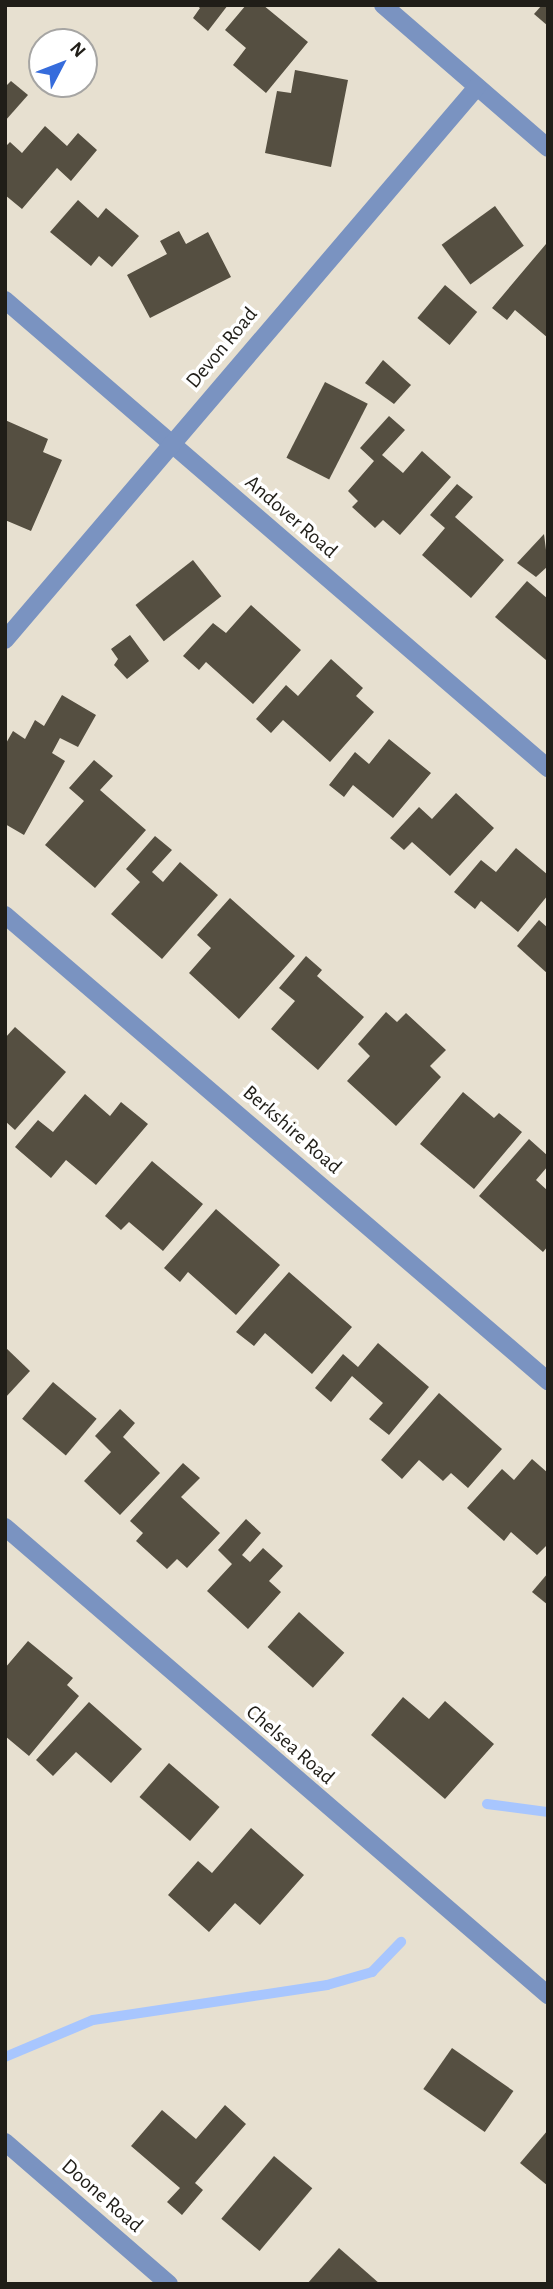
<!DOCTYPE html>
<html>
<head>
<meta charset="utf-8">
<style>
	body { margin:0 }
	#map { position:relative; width:553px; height:2289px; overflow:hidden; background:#e7e0d0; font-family:"Alegreya Sans",sans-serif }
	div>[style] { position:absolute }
	.stream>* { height:10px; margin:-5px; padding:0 5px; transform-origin:5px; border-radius:5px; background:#a8c6fe }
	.building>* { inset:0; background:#554f41; transform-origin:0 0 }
	.minor>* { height:18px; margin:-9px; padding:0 9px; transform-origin:9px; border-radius:9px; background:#7a93c1 }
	span { translate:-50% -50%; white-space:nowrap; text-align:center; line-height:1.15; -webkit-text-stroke:7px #fff; paint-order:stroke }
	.street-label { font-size:21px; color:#201e18 }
	.frame { position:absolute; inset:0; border:7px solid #201e18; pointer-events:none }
	.north { position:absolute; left:28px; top:28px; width:70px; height:70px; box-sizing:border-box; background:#fff; border:2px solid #a6a5a3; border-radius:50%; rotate:48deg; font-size:19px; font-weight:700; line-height:28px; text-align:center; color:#201e18 }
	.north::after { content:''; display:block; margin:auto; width:24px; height:32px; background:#366cdc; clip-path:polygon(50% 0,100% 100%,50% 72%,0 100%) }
</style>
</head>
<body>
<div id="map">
	<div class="stream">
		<div style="left:487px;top:1804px;width:62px;rotate:7.5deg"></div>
		<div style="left:5px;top:2057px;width:95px;rotate:-22.8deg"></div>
		<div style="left:93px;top:2020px;width:237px;rotate:-8.5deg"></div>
		<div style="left:327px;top:1985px;width:47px;rotate:-16.1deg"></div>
		<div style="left:372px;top:1972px;width:42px;rotate:-46deg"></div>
	</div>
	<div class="building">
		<div style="clip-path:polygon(196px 5px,228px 5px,208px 31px,193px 18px,200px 8px)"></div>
		<div style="clip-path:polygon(246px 5px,263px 5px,308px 42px,266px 93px,233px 65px,246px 48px,225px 30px)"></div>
		<div style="clip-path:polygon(542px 5px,548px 5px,548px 26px,534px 14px)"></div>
		<div style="clip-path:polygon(295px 70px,348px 80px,331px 167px,265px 153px,277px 91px,291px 93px)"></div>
		<div style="clip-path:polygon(11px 81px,28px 95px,5px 121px,5px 87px)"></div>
		<div style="clip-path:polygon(45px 126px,67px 146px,78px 133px,97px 150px,71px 181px,57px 168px,22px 209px,5px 195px,5px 147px,10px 142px,22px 153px)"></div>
		<div style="clip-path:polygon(78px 200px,98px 218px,106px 208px,139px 236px,112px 267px,99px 256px,91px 266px,50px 232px)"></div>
		<div style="left:495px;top:206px;width:49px;height:66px;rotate:54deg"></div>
		<div style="clip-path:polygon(179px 231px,186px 244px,208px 232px,231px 277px,150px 318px,127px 275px,167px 254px,160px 241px)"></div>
		<div style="clip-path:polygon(546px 244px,548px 245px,548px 338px,515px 310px,507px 320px,492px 308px)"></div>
		<div style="left:445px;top:285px;width:42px;height:43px;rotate:40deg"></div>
		<div style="clip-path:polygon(383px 360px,411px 385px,394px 404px,365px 383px)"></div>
		<div style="left:325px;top:382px;width:48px;height:85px;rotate:27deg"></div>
		<div style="clip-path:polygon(389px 416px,405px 430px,382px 455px,403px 473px,422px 451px,451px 477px,400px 535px,383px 520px,375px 528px,352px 507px,358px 501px,348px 491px,374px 461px,360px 448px)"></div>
		<div style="clip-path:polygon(5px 420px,48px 439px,43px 452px,62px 460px,31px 531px,5px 520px)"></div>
		<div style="clip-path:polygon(457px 484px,473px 497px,455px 517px,504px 560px,471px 598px,422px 555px,445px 528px,430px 515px)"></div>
		<div style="clip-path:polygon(544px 534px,548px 566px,536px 577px,517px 563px)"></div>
		<div style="left:193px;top:560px;width:46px;height:73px;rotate:52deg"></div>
		<div style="clip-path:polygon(527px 581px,548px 599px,546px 660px,495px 617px)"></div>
		<div style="clip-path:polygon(251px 605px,301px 650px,253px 704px,206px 662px,199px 670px,183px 656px,213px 623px,226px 633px)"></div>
		<div style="clip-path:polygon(130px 635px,149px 661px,127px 679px,114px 665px,118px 659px,111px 649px)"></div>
		<div style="clip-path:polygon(331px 659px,363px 688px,356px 696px,374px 712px,330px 762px,283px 720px,271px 733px,256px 719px,286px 685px,298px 696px)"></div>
		<div style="clip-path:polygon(62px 695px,96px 715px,78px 747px,60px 738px,52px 753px,65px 761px,24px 835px,5px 824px,5px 745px,13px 731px,25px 739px,35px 720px,44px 726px)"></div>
		<div style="clip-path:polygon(389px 739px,431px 773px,393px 818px,353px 785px,344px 797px,329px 785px,355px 752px,369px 764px)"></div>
		<div style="clip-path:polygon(94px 760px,113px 776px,100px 790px,146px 830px,95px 888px,45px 845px,84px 801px,69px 788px)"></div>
		<div style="clip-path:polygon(456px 793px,494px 828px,450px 876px,412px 842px,404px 850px,390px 838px,419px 807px,432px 819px)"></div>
		<div style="clip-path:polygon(155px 836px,172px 850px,152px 872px,163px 882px,180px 862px,218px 895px,162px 959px,111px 914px,140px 882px,126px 869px)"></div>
		<div style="clip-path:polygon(516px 848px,548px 875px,548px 895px,518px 932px,481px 901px,475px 909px,454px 892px,481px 860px,496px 872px)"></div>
		<div style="clip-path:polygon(230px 898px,295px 956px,239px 1019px,189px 973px,211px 948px,197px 935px)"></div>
		<div style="clip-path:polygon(539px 920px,548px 928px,548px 974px,517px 946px)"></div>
		<div style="clip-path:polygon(306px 956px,322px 970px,317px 976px,364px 1017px,318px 1070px,271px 1029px,295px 1001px,279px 988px)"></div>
		<div style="clip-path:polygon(386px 1012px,397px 1022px,406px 1013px,446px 1050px,430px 1066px,441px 1077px,396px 1126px,347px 1081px,370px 1056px,358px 1044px)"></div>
		<div style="clip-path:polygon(15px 1027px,66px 1072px,15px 1130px,5px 1121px,5px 1038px)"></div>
		<div style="clip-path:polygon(463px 1092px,494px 1118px,499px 1113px,522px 1132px,474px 1189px,420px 1144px)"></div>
		<div style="clip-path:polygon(85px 1094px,110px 1116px,121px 1102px,148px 1124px,96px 1185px,66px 1160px,51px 1178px,15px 1147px,38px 1120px,53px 1132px)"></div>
		<div style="clip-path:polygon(529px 1139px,548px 1156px,548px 1166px,536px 1180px,548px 1191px,548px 1246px,543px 1252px,479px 1196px)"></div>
		<div style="clip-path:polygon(152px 1161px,203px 1204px,163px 1251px,129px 1222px,121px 1230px,105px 1216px)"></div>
		<div style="clip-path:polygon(216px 1209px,280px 1265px,236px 1315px,188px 1272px,180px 1282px,164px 1268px)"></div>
		<div style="clip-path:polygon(289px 1272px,352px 1327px,312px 1374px,265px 1333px,254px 1346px,236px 1332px)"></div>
		<div style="clip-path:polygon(378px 1343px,429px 1387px,389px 1435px,369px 1419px,383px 1403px,352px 1376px,331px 1402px,315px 1388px,343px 1354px,358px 1367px)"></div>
		<div style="clip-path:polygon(5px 1347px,30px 1371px,5px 1398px)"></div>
		<div style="left:53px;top:1382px;width:57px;height:48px;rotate:40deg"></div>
		<div style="clip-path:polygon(439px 1393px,502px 1449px,468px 1488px,451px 1473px,443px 1481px,419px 1460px,402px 1479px,381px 1460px)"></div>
		<div style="clip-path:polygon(120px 1409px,135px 1423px,123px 1437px,160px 1473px,120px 1515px,84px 1481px,111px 1452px,95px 1436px)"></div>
		<div style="clip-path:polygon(532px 1459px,548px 1473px,548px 1544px,537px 1555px,511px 1532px,504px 1541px,467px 1508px,502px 1469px,514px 1480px)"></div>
		<div style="clip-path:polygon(183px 1463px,200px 1478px,181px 1497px,220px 1533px,187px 1568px,177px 1559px,167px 1569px,136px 1541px,143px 1533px,130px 1521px)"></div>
		<div style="clip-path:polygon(246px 1519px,261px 1533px,242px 1555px,250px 1562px,263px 1548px,283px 1566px,269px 1581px,281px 1592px,248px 1629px,207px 1591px,232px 1564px,218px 1550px)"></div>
		<div style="clip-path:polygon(548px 1573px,548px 1605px,532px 1592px)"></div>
		<div style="left:299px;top:1612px;width:61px;height:47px;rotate:42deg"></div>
		<div style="clip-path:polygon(28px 1641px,73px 1678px,67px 1685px,79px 1696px,29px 1756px,5px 1736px,5px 1668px)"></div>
		<div style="clip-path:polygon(403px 1697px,429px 1719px,445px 1701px,494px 1744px,445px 1799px,371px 1735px)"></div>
		<div style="clip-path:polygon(89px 1702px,142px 1749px,111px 1783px,76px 1752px,53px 1776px,36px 1760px)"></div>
		<div style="left:169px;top:1763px;width:67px;height:45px;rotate:41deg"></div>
		<div style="clip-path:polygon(251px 1828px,304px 1875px,260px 1925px,235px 1903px,209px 1932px,168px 1895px,198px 1861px,212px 1873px)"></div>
		<div style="left:452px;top:2048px;width:75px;height:50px;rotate:35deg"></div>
		<div style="clip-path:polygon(225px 2105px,246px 2124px,195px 2183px,203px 2190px,182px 2215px,167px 2202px,180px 2188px,131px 2146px,162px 2110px,196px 2139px)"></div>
		<div style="clip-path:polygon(548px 2130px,548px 2186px,520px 2163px)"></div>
		<div style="left:274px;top:2156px;width:50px;height:82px;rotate:40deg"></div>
		<div style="clip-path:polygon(339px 2248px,380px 2284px,307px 2284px)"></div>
	</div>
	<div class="minor">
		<div style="left:383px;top:5px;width:218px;rotate:40.9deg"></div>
		<div style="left:5px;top:300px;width:717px;rotate:40.76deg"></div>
		<div style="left:5px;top:640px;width:727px;rotate:-49.52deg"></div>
		<div style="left:5px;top:915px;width:716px;rotate:40.64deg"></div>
		<div style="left:5px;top:1527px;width:717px;rotate:40.76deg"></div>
		<div style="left:5px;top:2142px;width:217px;rotate:40.9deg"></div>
	</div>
	<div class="street-label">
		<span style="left:222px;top:348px;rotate:-50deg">Devon Road</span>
		<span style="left:291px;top:517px;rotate:41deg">Andover Road</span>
		<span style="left:292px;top:1130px;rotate:41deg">Berkshire Road</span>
		<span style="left:290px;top:1745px;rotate:41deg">Chelsea Road</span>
		<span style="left:102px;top:2196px;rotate:41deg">Doone Road</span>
	</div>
	<div class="frame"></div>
	<div class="north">N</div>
</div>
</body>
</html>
